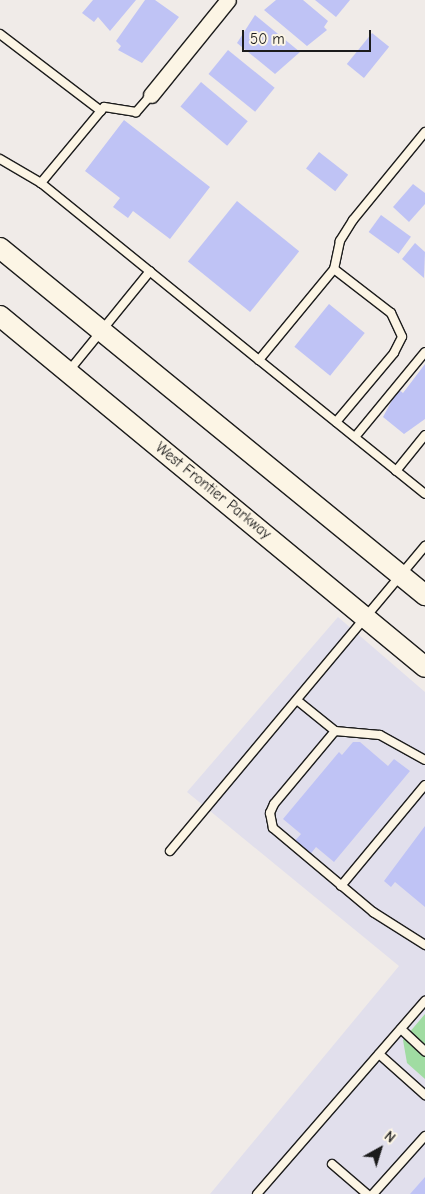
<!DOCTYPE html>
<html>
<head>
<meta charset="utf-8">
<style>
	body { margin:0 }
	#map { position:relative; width:425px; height:1194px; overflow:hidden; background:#f0ebe8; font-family:"Comic Neue",sans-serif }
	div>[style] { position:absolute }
	.built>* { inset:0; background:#e1dfec }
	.green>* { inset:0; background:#a0dca2 }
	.building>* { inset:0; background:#bfc3f5; transform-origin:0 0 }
	.roads { filter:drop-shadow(1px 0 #1c1c1c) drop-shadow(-1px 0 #1c1c1c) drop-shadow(0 1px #1c1c1c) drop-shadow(0 -1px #1c1c1c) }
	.lane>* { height:8px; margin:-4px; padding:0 4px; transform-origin:4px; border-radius:4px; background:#fcf5e5 }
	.street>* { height:15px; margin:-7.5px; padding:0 7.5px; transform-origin:7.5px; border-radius:7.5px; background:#fcf5e5 }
	.secondary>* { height:20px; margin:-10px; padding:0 10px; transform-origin:10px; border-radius:10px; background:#fcf5e5 }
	span { translate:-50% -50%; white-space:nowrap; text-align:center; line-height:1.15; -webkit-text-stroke:4px #fcf5e5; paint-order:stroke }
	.street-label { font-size:15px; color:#1c1c1c }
	.north { position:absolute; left:355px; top:1124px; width:50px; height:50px; -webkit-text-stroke:4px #fcf5e5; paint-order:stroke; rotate:39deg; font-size:14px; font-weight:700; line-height:20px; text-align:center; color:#1c1c1c }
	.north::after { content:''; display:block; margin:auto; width:18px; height:22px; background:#1c1c1c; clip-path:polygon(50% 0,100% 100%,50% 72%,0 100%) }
	.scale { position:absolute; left:242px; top:30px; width:129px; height:22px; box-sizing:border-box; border:2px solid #1c1c1c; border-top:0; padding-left:6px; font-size:15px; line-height:18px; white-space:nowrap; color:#1c1c1c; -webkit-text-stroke:4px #fcf5e5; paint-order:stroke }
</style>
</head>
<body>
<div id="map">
	<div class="built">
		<div style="clip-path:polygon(338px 617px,425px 692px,425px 1194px,210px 1194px,399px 966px,187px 792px)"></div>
	</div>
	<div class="green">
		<div style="clip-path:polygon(425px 1014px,425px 1079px,407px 1063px,403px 1040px)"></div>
	</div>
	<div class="building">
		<div style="clip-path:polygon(93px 0,136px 0,110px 31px,98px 17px,94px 22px,82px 13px)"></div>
		<div style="clip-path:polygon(145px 0,155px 0,179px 17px,142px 63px,118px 50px,121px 46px,116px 41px)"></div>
		<div style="clip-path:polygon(276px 0,303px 0,328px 21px,324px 27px,327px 30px,307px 46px,264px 10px)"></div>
		<div style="clip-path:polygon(315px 0,350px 0,336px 17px)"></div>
		<div style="clip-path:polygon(255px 15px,300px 52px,275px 74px,237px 43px)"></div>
		<div style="left:372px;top:33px;width:22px;height:40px;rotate:39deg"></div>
		<div style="left:228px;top:50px;width:60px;height:31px;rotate:39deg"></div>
		<div style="left:201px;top:82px;width:61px;height:32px;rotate:40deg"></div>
		<div style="clip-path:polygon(124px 120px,210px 187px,170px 239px,133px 211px,128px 218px,113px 207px,120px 198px,85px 171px)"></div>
		<div style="left:319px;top:152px;width:37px;height:21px;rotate:38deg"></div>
		<div style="clip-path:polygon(413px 184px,425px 193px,425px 204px,409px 222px,393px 207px)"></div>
		<div style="left:237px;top:201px;width:80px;height:78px;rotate:39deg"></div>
		<div style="left:381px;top:215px;width:37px;height:21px;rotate:36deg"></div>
		<div style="clip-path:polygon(415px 243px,425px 252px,424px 278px,402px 259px)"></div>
		<div style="left:329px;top:304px;width:46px;height:55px;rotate:39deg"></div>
		<div style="clip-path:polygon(425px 364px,425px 419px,404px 434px,383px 417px,398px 389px,403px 393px)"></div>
		<div style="clip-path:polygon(353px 742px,360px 742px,388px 766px,394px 759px,410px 771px,334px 862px,316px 847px,309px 856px,293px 843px,301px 834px,283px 819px,339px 752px,342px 755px)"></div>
		<div style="clip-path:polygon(425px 826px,425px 907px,395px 882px,391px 887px,384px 881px)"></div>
		<div style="clip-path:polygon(425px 1177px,425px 1194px,410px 1194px)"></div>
	</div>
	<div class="roads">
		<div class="lane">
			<div style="left:0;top:34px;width:127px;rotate:37.3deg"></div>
			<div style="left:151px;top:95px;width:23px;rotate:131deg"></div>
			<div style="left:136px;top:112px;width:32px;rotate:-171deg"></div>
			<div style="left:104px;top:107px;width:99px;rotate:129.7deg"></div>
			<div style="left:41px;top:183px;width:281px;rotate:39.1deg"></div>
			<div style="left:425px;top:132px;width:114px;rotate:129.3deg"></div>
			<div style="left:353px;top:220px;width:25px;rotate:122deg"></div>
			<div style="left:340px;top:241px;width:29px;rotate:102deg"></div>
			<div style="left:334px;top:269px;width:118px;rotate:129.5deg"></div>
			<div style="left:259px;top:360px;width:213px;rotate:38.9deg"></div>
			<div style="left:0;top:159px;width:48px;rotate:30.3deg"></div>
			<div style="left:334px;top:269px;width:72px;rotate:37.7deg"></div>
			<div style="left:391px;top:313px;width:26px;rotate:65deg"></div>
			<div style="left:402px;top:337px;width:18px;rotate:117deg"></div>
			<div style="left:394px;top:353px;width:90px;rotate:130deg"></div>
			<div style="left:68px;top:372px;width:130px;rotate:-50.9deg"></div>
			<div style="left:355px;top:437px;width:110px;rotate:-50.5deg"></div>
			<div style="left:396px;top:471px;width:46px;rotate:-51.1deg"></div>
			<div style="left:298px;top:701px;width:48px;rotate:39deg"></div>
			<div style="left:335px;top:731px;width:45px;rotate:5.1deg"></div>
			<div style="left:380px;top:735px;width:51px;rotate:29.1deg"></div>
			<div style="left:335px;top:731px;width:95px;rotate:129.9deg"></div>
			<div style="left:274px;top:804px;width:10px;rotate:114deg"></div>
			<div style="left:270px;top:813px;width:15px;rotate:79deg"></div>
			<div style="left:273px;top:828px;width:131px;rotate:40deg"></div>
			<div style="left:373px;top:912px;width:62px;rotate:32.4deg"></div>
			<div style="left:170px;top:851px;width:398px;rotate:-50.1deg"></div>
			<div style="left:341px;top:886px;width:131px;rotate:-50.3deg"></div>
			<div style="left:401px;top:1029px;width:33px;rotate:43deg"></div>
			<div style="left:379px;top:1054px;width:62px;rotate:41.7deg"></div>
			<div style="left:332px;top:1164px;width:46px;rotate:40.6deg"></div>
			<div style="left:257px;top:1194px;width:256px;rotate:-49deg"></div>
			<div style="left:373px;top:1194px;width:78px;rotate:-48.1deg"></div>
		</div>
		<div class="street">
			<div style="left:151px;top:95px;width:122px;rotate:-51deg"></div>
		</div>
		<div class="secondary">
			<div style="left:0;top:248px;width:549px;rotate:39.23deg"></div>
			<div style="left:0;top:316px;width:551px;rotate:39.55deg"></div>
		</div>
	</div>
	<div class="street-label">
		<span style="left:213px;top:491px;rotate:39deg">West Frontier Parkway</span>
	</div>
	<div class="north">N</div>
	<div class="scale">50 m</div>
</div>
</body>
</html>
